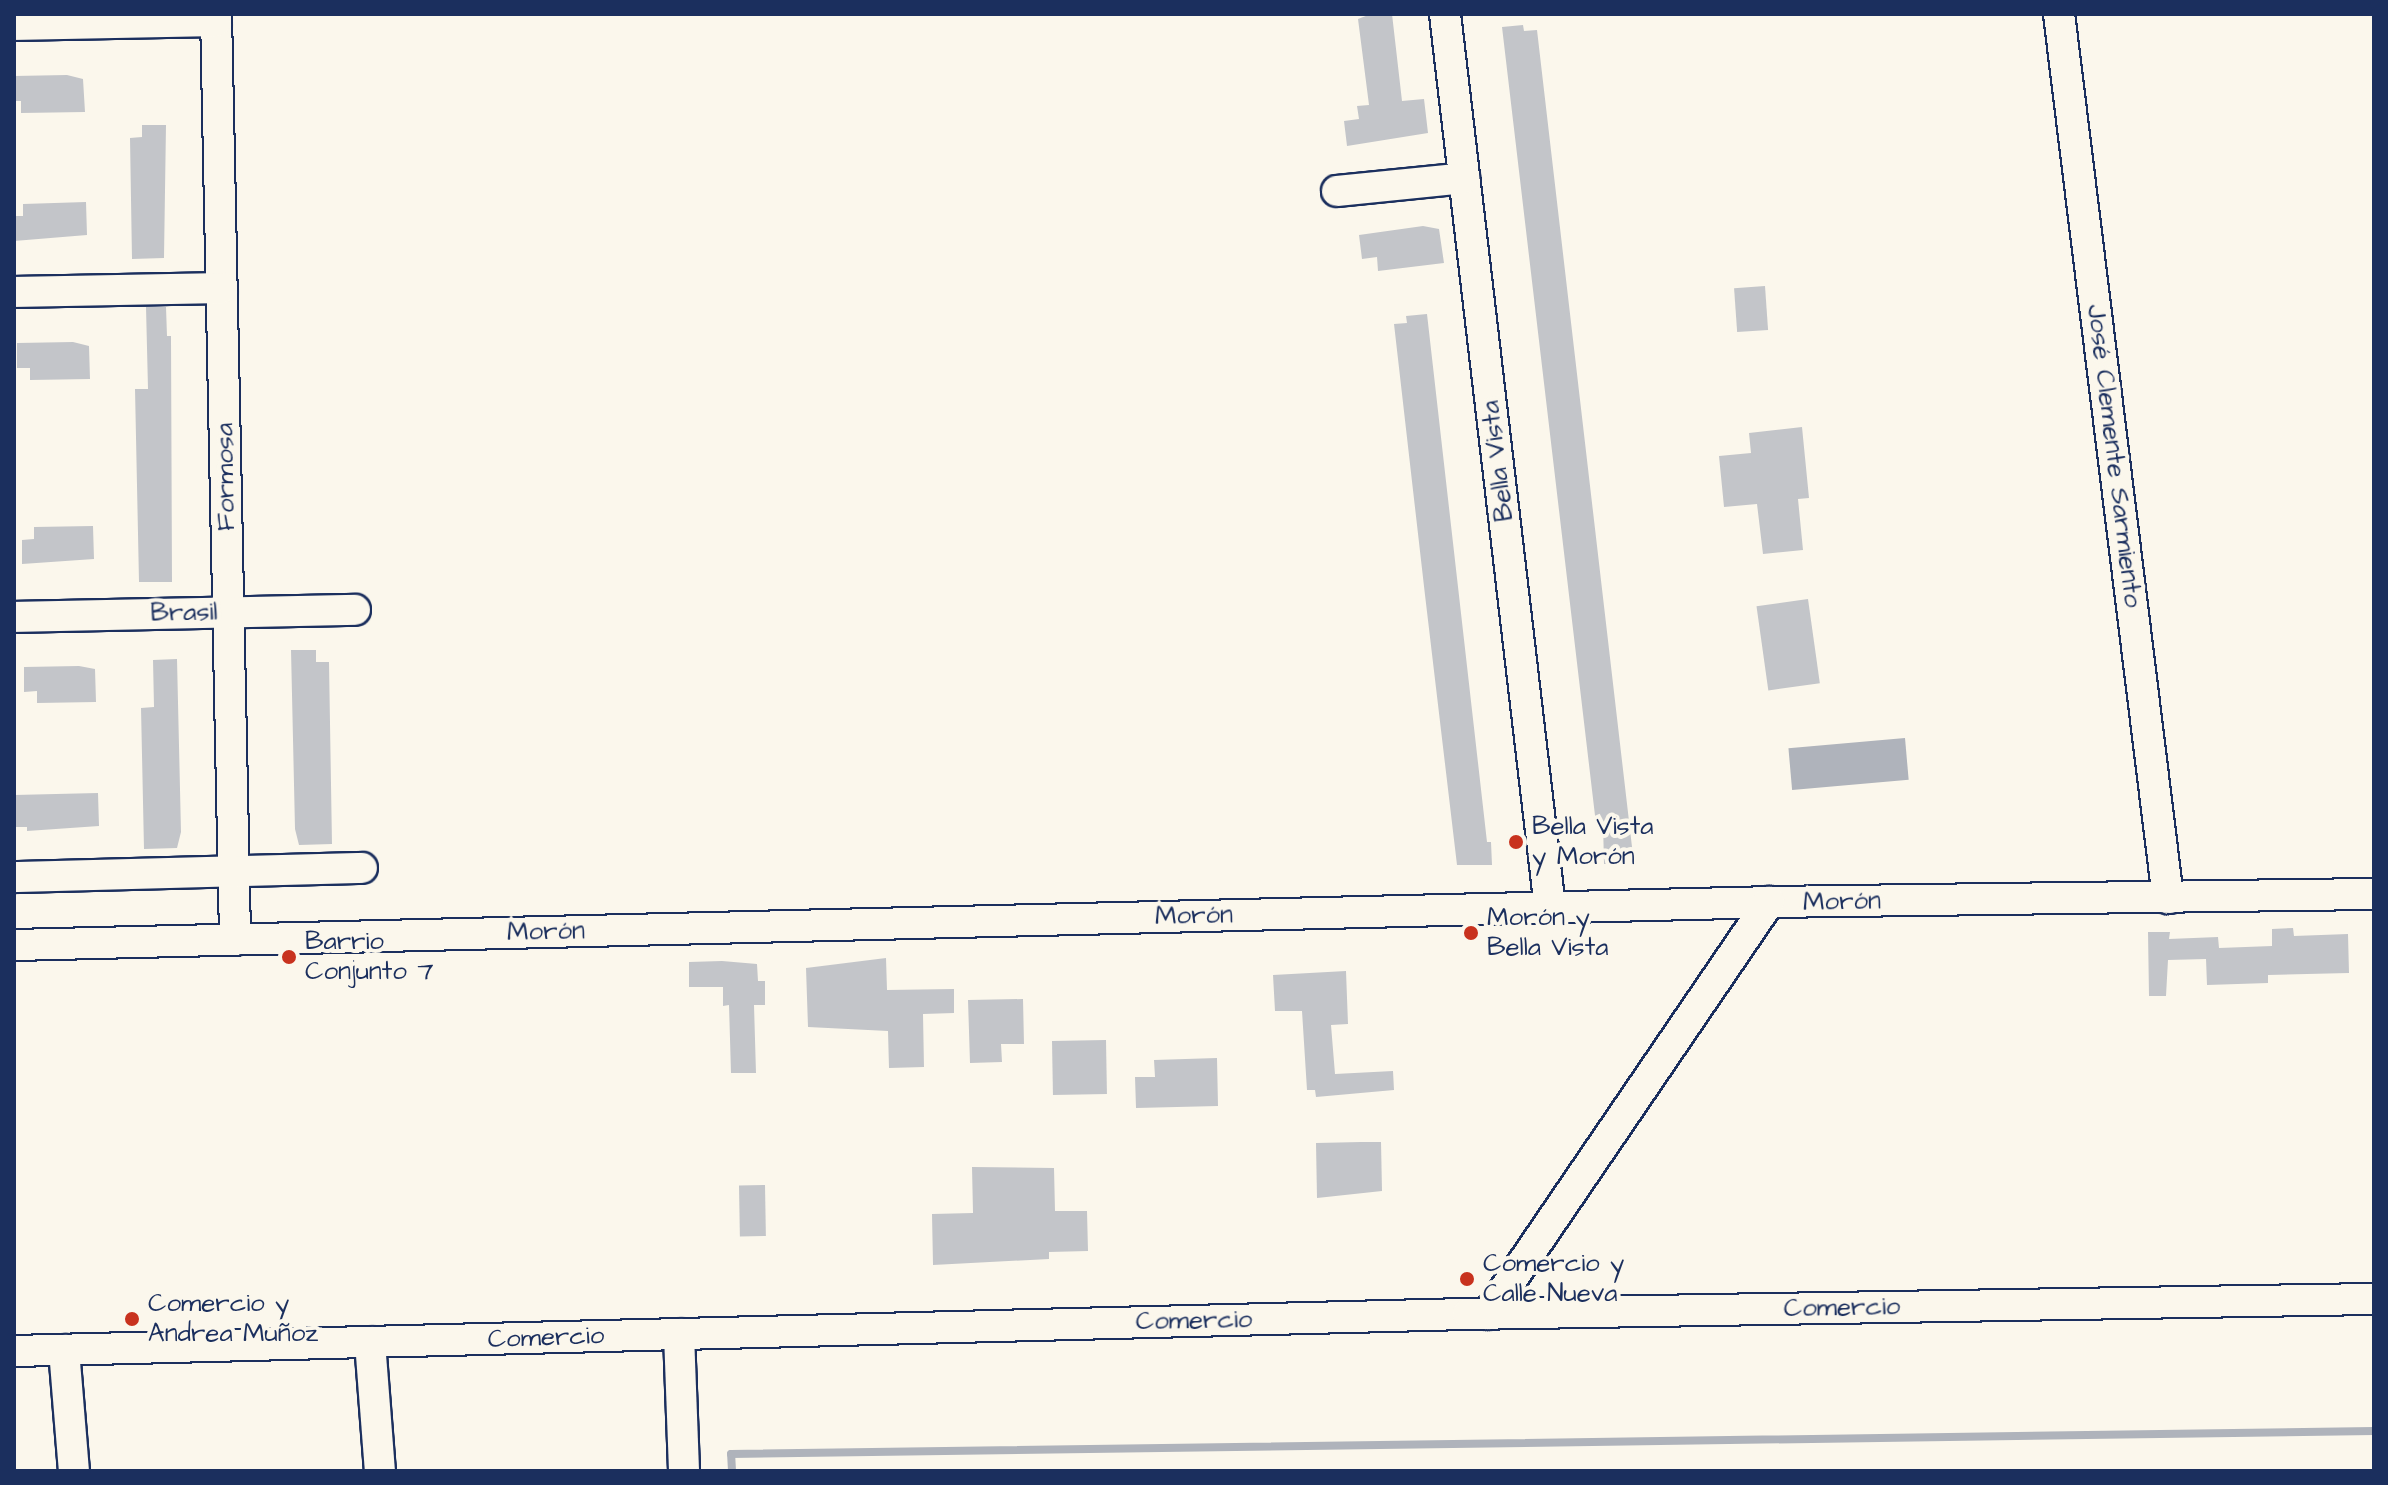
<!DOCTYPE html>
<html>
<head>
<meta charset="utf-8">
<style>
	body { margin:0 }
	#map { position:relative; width:2388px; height:1485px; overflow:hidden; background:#fbf7ec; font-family:"Architects Daughter",sans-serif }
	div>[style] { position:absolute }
	.water>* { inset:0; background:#afb3bb; transform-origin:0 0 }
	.stream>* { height:8px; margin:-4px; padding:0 4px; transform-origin:4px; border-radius:4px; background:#afb3bb }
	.building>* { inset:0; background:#c3c5c9; transform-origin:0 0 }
	.roads { filter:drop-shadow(2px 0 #1b2f5e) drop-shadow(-2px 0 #1b2f5e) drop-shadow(0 2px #1b2f5e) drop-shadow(0 -2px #1b2f5e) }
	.street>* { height:30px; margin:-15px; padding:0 15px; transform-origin:15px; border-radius:15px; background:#fbf7ec }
	.dots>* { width:22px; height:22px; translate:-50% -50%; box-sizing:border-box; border:4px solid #fbf7ec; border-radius:50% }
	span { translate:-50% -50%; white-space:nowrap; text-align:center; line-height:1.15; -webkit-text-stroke:8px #fbf7ec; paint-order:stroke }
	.street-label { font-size:26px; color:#1b2f5e }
	.poi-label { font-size:26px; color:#1b2f5e }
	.left { translate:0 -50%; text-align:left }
	.frame { position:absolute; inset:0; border:16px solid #1b2f5e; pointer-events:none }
</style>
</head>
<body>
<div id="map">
	<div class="water">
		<div style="left:1905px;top:738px;width:42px;height:117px;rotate:85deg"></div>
	</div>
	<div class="stream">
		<div style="left:732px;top:1471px;width:17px;rotate:-93deg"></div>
		<div style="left:731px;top:1454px;width:1643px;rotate:-0.8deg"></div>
	</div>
	<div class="building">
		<div style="clip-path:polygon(1371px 14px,1392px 14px,1402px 101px,1424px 99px,1428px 133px,1347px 146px,1344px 121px,1359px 119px,1357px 106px,1369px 105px,1358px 19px)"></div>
		<div style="clip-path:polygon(1523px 25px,1524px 31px,1537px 30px,1634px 864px,1604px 864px,1603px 823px,1596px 824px,1502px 27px)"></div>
		<div style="clip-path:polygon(67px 75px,83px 79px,85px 112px,21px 113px,21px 101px,14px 101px,14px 76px)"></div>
		<div style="clip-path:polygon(142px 125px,166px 125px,164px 258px,132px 259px,130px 138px,142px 137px)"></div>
		<div style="clip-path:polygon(86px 202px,87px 235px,14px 241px,14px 216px,23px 216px,23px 204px)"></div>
		<div style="clip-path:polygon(1423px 226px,1439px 229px,1444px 263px,1378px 271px,1377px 257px,1362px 259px,1359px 235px)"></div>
		<div style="left:1765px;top:286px;width:44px;height:31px;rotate:86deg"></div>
		<div style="clip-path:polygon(146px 307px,166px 307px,167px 336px,171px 336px,172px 582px,139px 582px,135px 389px,148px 389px)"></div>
		<div style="clip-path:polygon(1427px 314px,1487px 842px,1491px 842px,1492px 865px,1457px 865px,1425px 595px,1394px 324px,1407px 323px,1406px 316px)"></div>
		<div style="clip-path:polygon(73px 342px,89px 346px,90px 379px,30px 380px,30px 368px,17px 368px,17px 343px)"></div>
		<div style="clip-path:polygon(1802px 427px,1809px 498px,1798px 499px,1803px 550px,1763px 554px,1757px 504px,1724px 507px,1719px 456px,1751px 453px,1749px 433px)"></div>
		<div style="clip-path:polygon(93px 526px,94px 559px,22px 564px,22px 540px,34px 539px,34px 527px)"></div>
		<div style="left:1808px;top:599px;width:85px;height:52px;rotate:82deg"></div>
		<div style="clip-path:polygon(291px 650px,316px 650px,316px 662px,329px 662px,332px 844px,299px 845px,295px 829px)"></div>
		<div style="clip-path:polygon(177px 659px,181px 832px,177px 848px,144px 849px,141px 708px,154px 707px,153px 660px)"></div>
		<div style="clip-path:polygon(79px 666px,95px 669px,96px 702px,37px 703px,37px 691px,24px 692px,24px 667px)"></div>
		<div style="clip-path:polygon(98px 793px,99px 826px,27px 831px,27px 827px,14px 827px,14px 795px)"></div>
		<div style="clip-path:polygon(2293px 928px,2294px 936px,2348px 934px,2349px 973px,2268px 975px,2268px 983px,2207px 985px,2206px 959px,2168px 960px,2166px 996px,2149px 996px,2148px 932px,2170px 932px,2169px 939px,2218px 937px,2219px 948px,2272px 946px,2272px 929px)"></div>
		<div style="clip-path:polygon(886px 958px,887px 990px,954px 989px,954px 1013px,923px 1014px,924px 1067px,889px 1068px,888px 1031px,808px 1027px,806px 968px)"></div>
		<div style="clip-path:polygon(722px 961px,757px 964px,758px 981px,765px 981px,765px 1005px,754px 1005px,756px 1073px,731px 1073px,729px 1005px,723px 1006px,723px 987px,689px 987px,689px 962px)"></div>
		<div style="clip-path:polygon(1346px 971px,1348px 1024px,1331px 1025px,1335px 1074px,1393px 1071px,1394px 1090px,1316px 1097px,1315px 1090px,1307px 1090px,1302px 1011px,1275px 1011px,1273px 975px)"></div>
		<div style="clip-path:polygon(1023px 999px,1024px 1044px,1001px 1044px,1002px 1062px,970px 1063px,968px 1000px)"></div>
		<div style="left:1106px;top:1040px;width:54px;height:54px;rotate:89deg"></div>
		<div style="clip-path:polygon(1217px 1058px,1218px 1106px,1136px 1108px,1135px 1077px,1155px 1077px,1154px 1060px)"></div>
		<div style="clip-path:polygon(1361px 1142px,1381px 1142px,1382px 1191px,1317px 1198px,1316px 1143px)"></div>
		<div style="clip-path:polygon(972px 1167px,1054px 1168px,1055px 1211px,1087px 1211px,1088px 1251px,1049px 1252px,1049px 1259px,933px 1265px,932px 1214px,973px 1213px)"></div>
		<div style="left:765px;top:1185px;width:51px;height:26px;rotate:89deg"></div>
	</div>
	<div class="roads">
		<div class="street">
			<div style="left:216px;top:14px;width:926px;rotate:88.82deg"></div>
			<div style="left:1445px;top:14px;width:900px;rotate:83.3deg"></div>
			<div style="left:2059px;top:14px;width:891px;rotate:82.97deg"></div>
			<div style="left:14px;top:25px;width:202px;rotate:-1.1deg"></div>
			<div style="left:1337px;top:191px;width:128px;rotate:-5.8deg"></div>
			<div style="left:14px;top:292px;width:208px;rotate:-1.1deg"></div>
			<div style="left:14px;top:617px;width:341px;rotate:-1.2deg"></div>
			<div style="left:14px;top:877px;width:348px;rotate:-1.5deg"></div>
			<div style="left:14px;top:945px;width:1756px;rotate:-1.4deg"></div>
			<div style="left:1769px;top:902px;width:605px;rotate:-0.76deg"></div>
			<div style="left:1488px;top:1314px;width:499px;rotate:-55.7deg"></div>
			<div style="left:679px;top:1334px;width:137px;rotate:87.9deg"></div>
			<div style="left:370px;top:1342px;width:129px;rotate:85.6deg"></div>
			<div style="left:64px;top:1350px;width:121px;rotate:85.3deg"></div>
			<div style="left:14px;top:1351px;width:1454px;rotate:-1.46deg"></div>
			<div style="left:1468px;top:1314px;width:906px;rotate:-0.95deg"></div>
		</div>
	</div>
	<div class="dots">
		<div style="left:1516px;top:842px;background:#c8321e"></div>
		<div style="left:1471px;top:933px;background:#c8321e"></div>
		<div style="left:289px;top:957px;background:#c8321e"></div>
		<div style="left:1467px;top:1279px;background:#c8321e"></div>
		<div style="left:132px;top:1319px;background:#c8321e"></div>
	</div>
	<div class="street-label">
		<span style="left:2114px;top:456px;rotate:83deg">José Clemente Sarmiento</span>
		<span style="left:1498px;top:461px;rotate:-97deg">Bella Vista</span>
		<span style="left:226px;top:477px;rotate:-91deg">Formosa</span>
		<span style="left:184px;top:613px;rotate:-1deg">Brasil</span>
		<span style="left:1842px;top:902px;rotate:-1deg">Morón</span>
		<span style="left:1194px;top:916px;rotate:-1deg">Morón</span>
		<span style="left:546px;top:932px;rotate:-1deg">Morón</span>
		<span style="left:1842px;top:1308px;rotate:-1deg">Comercio</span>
		<span style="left:1194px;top:1321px;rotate:-1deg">Comercio</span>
		<span style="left:546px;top:1338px;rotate:-2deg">Comercio</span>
	</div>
	<div class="poi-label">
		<span class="left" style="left:1532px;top:842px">Bella Vista<br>y Morón</span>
		<span class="left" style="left:1487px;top:933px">Morón y<br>Bella Vista</span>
		<span class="left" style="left:305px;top:957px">Barrio<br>Conjunto 7</span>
		<span class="left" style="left:1483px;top:1279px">Comercio y<br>Calle Nueva</span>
		<span class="left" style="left:148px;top:1319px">Comercio y<br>Andrea Muñoz</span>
	</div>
	<div class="frame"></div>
</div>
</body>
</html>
